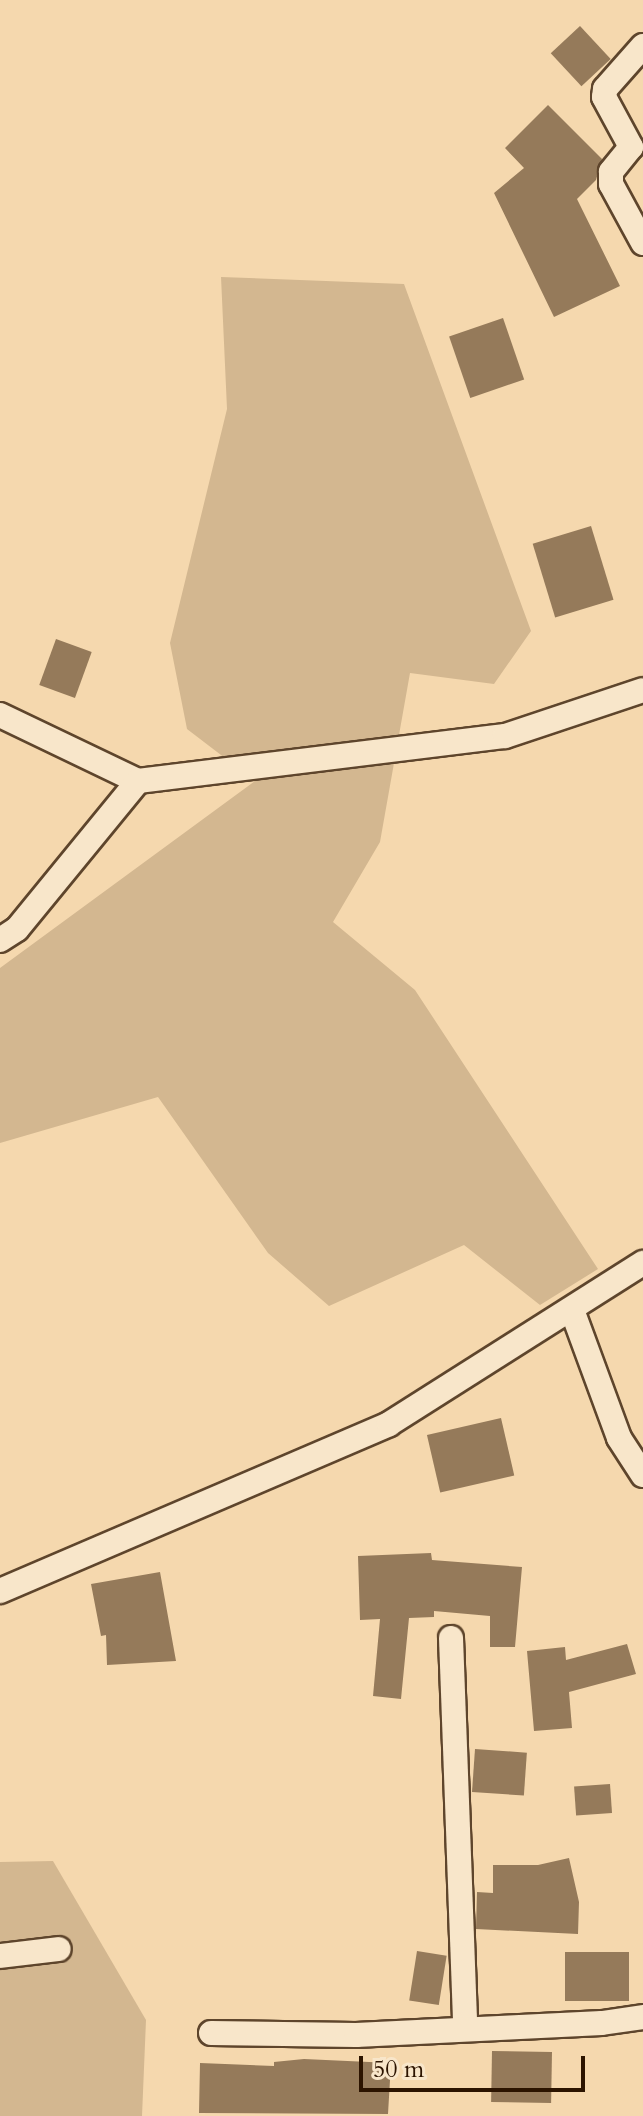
<!DOCTYPE html>
<html>
<head>
<meta charset="utf-8">
<style>
	body { margin:0 }
	#map { position:relative; width:643px; height:2116px; overflow:hidden; background:#f5d8ae; font-family:Cardo,serif }
	div>[style] { position:absolute }
	.green>* { inset:0; background:#d3b790 }
	.building>* { inset:0; background:#957a5a; transform-origin:0 0 }
	.roads { filter:drop-shadow(2px 0 #5e452c) drop-shadow(-2px 0 #5e452c) drop-shadow(0 2px #5e452c) drop-shadow(0 -2px #5e452c) }
	.minor>* { height:24px; margin:-12px; padding:0 12px; transform-origin:12px; border-radius:12px; background:#f8e6ca }
	span { translate:-50% -50%; white-space:nowrap; text-align:center; line-height:1.15; -webkit-text-stroke:8px #f8e6ca; paint-order:stroke }
	.scale { position:absolute; left:359px; top:2056px; width:226px; height:36px; box-sizing:border-box; border:4px solid #2c1400; border-top:0; padding-left:10px; font-size:24px; line-height:28px; white-space:nowrap; color:#2c1400; -webkit-text-stroke:6px #f8e6ca; paint-order:stroke }
</style>
</head>
<body>
<div id="map">
	<div class="green">
		<div style="clip-path:polygon(221px 277px,404px 284px,531px 631px,494px 684px,410px 673px,380px 842px,333px 922px,415px 990px,598px 1269px,540px 1305px,464px 1245px,329px 1306px,268px 1253px,158px 1097px,0 1143px,0 968px,255px 781px,187px 729px,170px 643px,227px 409px)"></div>
		<div style="clip-path:polygon(53px 1861px,146px 2020px,142px 2116px,0 2116px,0 1862px)"></div>
	</div>
	<div class="building">
		<div style="left:580px;top:26px;width:45px;height:40px;rotate:47deg"></div>
		<div style="clip-path:polygon(548px 105px,602px 159px,596px 180px,577px 199px,620px 286px,554px 317px,494px 193px,524px 168px,505px 148px)"></div>
		<div style="left:503px;top:318px;width:65px;height:57px;rotate:71deg"></div>
		<div style="left:591px;top:526px;width:77px;height:61px;rotate:73deg"></div>
		<div style="left:56px;top:639px;width:38px;height:49px;rotate:20deg"></div>
		<div style="left:501px;top:1418px;width:59px;height:76px;rotate:77deg"></div>
		<div style="clip-path:polygon(431px 1553px,432px 1560px,522px 1567px,515px 1647px,490px 1647px,490px 1616px,434px 1611px,434px 1617px,409px 1618px,401px 1699px,373px 1696px,380px 1619px,360px 1620px,358px 1556px)"></div>
		<div style="clip-path:polygon(160px 1572px,176px 1661px,107px 1665px,106px 1635px,101px 1636px,91px 1584px)"></div>
		<div style="clip-path:polygon(627px 1644px,636px 1674px,569px 1692px,572px 1728px,534px 1731px,527px 1651px,565px 1647px,566px 1660px)"></div>
		<div style="left:475px;top:1749px;width:52px;height:43px;rotate:4deg"></div>
		<div style="left:610px;top:1784px;width:29px;height:36px;rotate:86deg"></div>
		<div style="clip-path:polygon(569px 1858px,579px 1902px,578px 1934px,476px 1929px,477px 1892px,493px 1893px,493px 1865px,538px 1865px)"></div>
		<div style="left:417px;top:1951px;width:30px;height:50px;rotate:9deg"></div>
		<div style="left:565px;top:1952px;width:64px;height:49px"></div>
		<div style="left:492px;top:2051px;width:60px;height:51px;rotate:1deg"></div>
		<div style="clip-path:polygon(304px 2059px,391px 2063px,388px 2114px,199px 2113px,200px 2063px,274px 2066px,274px 2062px)"></div>
	</div>
	<div class="roads">
		<div class="minor">
			<div style="left:643px;top:46px;width:57px;rotate:131.5deg"></div>
			<div style="left:605px;top:89px;width:8px;rotate:97deg"></div>
			<div style="left:604px;top:97px;width:57px;rotate:61.6deg"></div>
			<div style="left:631px;top:147px;width:32px;rotate:129deg"></div>
			<div style="left:611px;top:172px;width:12px;rotate:90deg"></div>
			<div style="left:611px;top:184px;width:67px;rotate:61.5deg"></div>
			<div style="left:0;top:715px;width:153px;rotate:25.6deg"></div>
			<div style="left:138px;top:781px;width:370px;rotate:-7deg"></div>
			<div style="left:505px;top:736px;width:145px;rotate:-18.4deg"></div>
			<div style="left:0;top:940px;width:20px;rotate:-33deg"></div>
			<div style="left:17px;top:929px;width:191px;rotate:-50.7deg"></div>
			<div style="left:572px;top:1310px;width:136px;rotate:69.8deg"></div>
			<div style="left:619px;top:1438px;width:44px;rotate:57deg"></div>
			<div style="left:0;top:1591px;width:423px;rotate:-23.2deg"></div>
			<div style="left:389px;top:1424px;width:301px;rotate:-32.4deg"></div>
			<div style="left:451px;top:1638px;width:391px;rotate:87.9deg"></div>
			<div style="left:0;top:1956px;width:59px;rotate:-6.8deg"></div>
			<div style="left:211px;top:2033px;width:145px;rotate:0.8deg"></div>
			<div style="left:356px;top:2035px;width:246px;rotate:-2.8deg"></div>
			<div style="left:602px;top:2023px;width:41px;rotate:-8.3deg"></div>
		</div>
	</div>
	<div class="scale">50 m</div>
</div>
</body>
</html>
